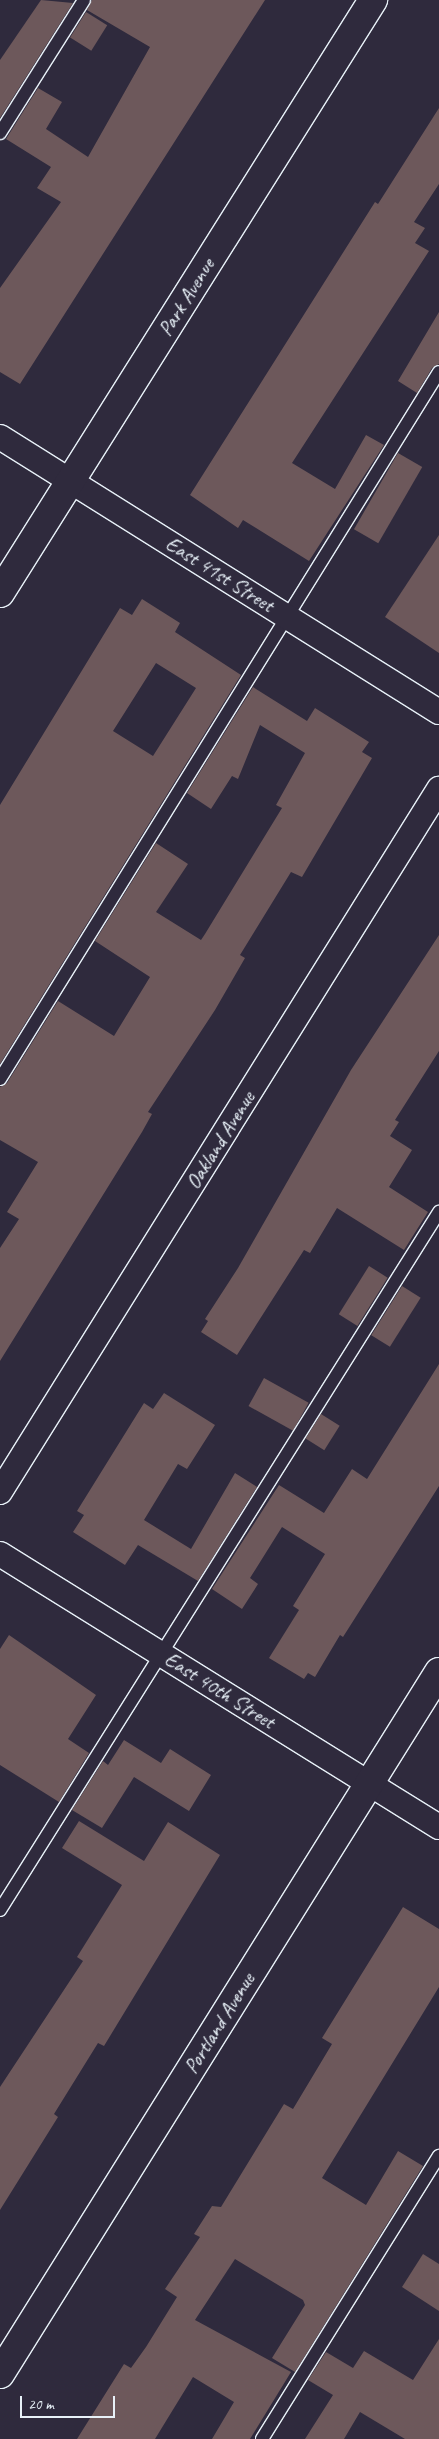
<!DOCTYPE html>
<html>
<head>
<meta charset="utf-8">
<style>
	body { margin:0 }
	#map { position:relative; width:439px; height:2439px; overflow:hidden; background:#2f2a3d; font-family:Caveat,sans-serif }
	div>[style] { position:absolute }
	.building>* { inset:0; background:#6d585b; transform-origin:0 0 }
	.roads { filter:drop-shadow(1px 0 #e8f1f8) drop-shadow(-1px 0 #e8f1f8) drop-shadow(0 1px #e8f1f8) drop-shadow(0 -1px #e8f1f8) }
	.service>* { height:12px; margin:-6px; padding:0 6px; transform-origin:6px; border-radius:6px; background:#2f2a3d }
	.minor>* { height:24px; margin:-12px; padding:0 12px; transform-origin:12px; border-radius:12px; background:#2f2a3d }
	.tertiary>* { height:28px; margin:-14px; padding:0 14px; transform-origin:14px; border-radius:14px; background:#2f2a3d }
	span { translate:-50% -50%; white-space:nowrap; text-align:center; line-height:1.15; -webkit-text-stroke:4px #2f2a3d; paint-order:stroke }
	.street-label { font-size:21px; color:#e8f1f8 }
	.scale { position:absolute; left:20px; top:2396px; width:95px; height:22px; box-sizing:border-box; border:2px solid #e8f1f8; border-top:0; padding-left:6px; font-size:15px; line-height:18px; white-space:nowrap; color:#e8f1f8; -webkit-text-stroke:4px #2f2a3d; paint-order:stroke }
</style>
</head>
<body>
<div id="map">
	<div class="building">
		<div style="clip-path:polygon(41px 0,73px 3px,0 118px,0 60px)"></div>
		<div style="clip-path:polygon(92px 0,265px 0,20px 384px,0 372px,0 288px,61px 202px,37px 188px,51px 167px,6px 139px,38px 88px,62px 102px,46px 129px,88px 157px,150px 47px,87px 10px)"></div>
		<div style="left:86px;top:12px;width:25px;height:30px;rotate:32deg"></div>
		<div style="clip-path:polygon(439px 108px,439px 184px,414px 222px,425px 228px,415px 243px,429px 251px,292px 463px,335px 489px,366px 435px,384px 445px,309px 561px,243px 520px,238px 528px,190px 495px,375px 202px,378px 204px)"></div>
		<div style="clip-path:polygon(439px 312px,439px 364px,432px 368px,417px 393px,398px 381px)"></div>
		<div style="left:398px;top:453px;width:28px;height:88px;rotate:30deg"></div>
		<div style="clip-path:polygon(439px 535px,439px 653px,385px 617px)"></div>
		<div style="clip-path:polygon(evenodd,142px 599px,180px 623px,175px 632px,241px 675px,0 1064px,0 805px,120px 608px,132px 615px,142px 599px,156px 663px,196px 688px,153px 756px,113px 731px,156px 663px)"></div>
		<div style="clip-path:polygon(253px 687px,307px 721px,315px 708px,369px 742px,362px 752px,372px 758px,302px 877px,291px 872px,240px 955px,245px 958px,215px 1010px,148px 1112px,152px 1114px,142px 1132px,0 1361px,0 1248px,19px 1219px,7px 1212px,38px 1162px,0 1140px,0 1087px,7px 1083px,58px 1001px,114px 1036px,150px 977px,95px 941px,156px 843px,188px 864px,156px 912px,201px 940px,205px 934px,282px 808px,276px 805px,305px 753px,260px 725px,238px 779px,232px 776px,211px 809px,187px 793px)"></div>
		<div style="clip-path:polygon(439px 935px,439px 1051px,395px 1120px,399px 1122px,390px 1136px,412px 1150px,389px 1187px,428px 1212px,404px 1250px,337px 1208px,310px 1253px,304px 1250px,237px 1355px,201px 1332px,208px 1321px,205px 1319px,238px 1268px,351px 1070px)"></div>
		<div style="left:369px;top:1266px;width:22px;height:57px;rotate:32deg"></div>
		<div style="left:402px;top:1286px;width:22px;height:58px;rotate:32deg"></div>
		<div style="clip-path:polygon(439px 1364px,439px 1486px,343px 1637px,340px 1635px,315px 1677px,308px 1673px,304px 1679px,269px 1658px,299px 1610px,293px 1606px,325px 1554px,282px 1527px,250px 1578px,258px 1584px,242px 1609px,212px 1589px,279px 1485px,324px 1513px,352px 1469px,367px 1479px)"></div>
		<div style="left:264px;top:1378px;width:51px;height:32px;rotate:29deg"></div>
		<div style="clip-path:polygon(164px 1393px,215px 1425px,187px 1469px,178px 1464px,144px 1520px,191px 1549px,235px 1473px,257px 1487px,198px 1581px,138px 1545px,125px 1565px,73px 1532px,84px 1515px,77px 1511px,144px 1403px,153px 1409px)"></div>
		<div style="left:321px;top:1414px;width:22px;height:29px;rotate:32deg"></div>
		<div style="clip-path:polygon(9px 1635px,96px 1695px,68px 1739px,89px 1753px,59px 1802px,0 1765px,0 1649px)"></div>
		<div style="clip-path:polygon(124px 1740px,161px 1763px,170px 1749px,211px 1775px,189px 1811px,134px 1777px,102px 1828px,72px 1810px,103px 1761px,108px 1765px)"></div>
		<div style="clip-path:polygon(79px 1821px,144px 1861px,168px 1822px,220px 1855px,104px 2046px,98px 2043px,54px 2114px,58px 2117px,0 2210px,0 2087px,83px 1961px,77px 1957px,122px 1885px,62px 1848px)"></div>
		<div style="clip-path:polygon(403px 1907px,439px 1929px,439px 1987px,322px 2178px,366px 2205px,398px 2151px,423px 2166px,295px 2372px,272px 2358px,305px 2305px,303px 2300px,235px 2259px,195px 2320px,291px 2372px,250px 2439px,212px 2439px,234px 2402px,193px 2377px,155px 2439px,77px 2439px,124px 2364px,131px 2368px,146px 2347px,177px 2297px,165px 2289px,200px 2237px,194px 2234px,212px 2206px,221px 2207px,284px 2104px,293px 2109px,332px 2044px,322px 2038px)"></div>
		<div style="clip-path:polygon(423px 2254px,439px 2264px,439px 2311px,402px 2287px)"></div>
		<div style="clip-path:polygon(439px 2339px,439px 2439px,405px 2439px,360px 2412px,344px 2439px,305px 2439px,333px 2395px,308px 2380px,326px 2352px,353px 2368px,364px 2351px,413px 2380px)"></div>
	</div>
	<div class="roads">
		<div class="service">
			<div style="left:0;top:133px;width:157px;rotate:-57.7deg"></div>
			<div style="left:0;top:1079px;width:832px;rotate:-58.16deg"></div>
			<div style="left:0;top:1910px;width:825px;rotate:-57.83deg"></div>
			<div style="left:262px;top:2439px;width:334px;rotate:-58deg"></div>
		</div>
		<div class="minor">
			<div style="left:0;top:437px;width:518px;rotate:32.06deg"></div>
			<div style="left:0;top:1492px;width:829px;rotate:-58.02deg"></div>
			<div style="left:0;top:1554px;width:517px;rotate:31.88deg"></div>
		</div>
		<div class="tertiary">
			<div style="left:0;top:593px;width:701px;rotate:-57.83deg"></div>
			<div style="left:0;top:2374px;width:828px;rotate:-57.98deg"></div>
		</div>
	</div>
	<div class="street-label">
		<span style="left:186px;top:297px;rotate:-58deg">Park Avenue</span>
		<span style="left:220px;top:574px;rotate:32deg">East 41st Street</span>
		<span style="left:220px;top:1140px;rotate:-58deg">Oakland Avenue</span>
		<span style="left:220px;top:1690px;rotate:32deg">East 40th Street</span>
		<span style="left:219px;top:2023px;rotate:-58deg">Portland Avenue</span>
	</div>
	<div class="scale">20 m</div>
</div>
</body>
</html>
